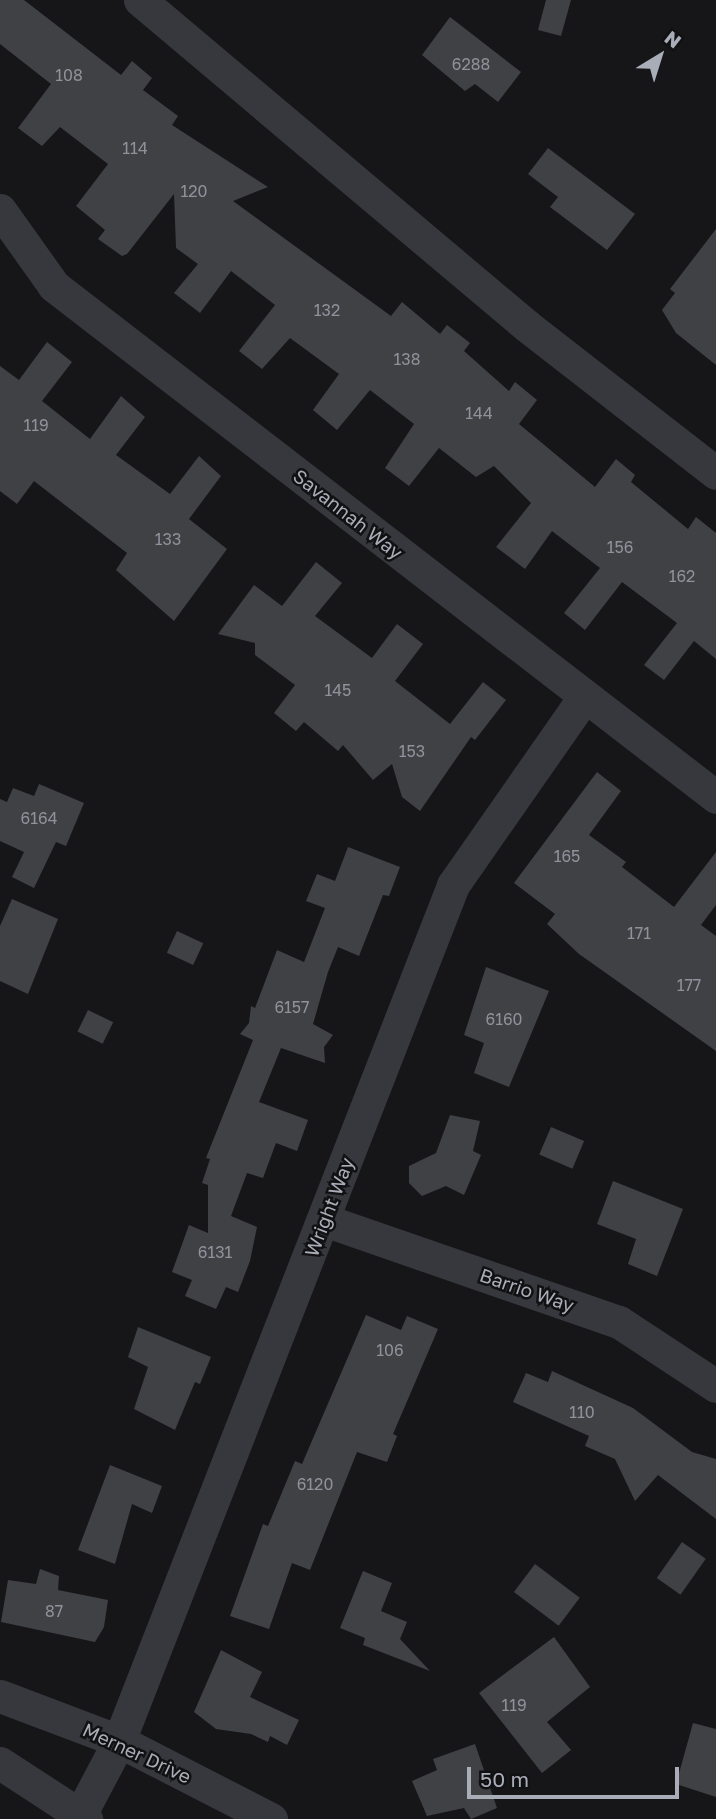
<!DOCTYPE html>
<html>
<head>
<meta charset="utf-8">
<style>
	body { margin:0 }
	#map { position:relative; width:716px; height:1819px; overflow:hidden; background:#161618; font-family:"Golos Text",sans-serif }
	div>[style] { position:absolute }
	.building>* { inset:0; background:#404145; transform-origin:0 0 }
	.minor>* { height:33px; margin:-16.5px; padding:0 16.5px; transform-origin:16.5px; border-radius:16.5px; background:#37383d }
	span { translate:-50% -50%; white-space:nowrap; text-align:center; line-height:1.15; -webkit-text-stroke:5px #111113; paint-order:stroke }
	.number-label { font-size:16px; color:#8e929b }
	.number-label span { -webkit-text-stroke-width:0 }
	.street-label { font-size:19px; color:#a8adb8 }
	.north { position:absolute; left:625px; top:21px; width:70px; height:70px; -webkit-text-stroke:5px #111113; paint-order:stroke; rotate:38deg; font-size:19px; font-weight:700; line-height:28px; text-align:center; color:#a8adb8 }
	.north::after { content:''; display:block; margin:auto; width:24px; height:32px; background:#a8adb8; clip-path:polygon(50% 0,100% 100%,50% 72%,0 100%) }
	.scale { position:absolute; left:467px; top:1767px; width:212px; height:32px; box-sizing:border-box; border:4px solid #a8adb8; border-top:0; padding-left:9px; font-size:21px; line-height:24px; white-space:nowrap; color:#a8adb8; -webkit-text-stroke:5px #111113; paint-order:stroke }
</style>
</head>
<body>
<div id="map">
	<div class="building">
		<div style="clip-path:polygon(0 0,24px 0,121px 75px,132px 61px,152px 78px,143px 90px,178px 116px,172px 125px,268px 187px,233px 201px,391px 316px,402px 302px,440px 334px,447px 325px,470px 343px,464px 351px,509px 391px,515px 382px,537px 400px,519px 424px,595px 487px,616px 459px,635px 475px,631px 482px,688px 529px,696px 517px,716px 533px,716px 659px,694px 641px,664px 680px,644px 665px,677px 623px,622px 582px,585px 630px,564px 613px,600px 568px,552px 531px,525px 569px,496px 547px,531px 503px,494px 466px,476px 477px,439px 448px,409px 486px,385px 468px,414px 424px,370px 390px,337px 430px,313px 410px,339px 374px,290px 338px,262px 369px,239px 351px,275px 305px,231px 271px,200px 313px,174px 293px,198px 264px,176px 248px,174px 194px,127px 254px,122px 256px,98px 239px,105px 230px,76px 206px,108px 164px,60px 127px,42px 146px,18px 128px,51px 84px,0 44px)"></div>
		<div style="clip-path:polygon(546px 0,571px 0,561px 36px,538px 30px)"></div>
		<div style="clip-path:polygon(450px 17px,521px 72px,498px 102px,475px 84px,465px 91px,422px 55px)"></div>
		<div style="clip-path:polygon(548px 148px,635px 214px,607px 250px,550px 207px,558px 197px,528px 174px)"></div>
		<div style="clip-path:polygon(716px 229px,716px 365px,676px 333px,662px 310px,675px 293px,670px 289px)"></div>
		<div style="clip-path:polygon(47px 342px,72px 362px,42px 401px,90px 439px,121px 396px,145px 417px,116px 455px,170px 494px,199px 456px,221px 476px,189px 519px,227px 549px,174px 621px,116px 570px,127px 553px,34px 481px,17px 504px,0 491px,0 366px,19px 380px)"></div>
		<div style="clip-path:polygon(316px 562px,342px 583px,315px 616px,372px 658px,397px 624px,423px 644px,395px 681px,450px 724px,483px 682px,506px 700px,475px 740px,471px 737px,420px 811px,402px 797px,392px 764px,373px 780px,343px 745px,338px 751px,304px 722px,296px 731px,274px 713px,295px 685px,255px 655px,255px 643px,218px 634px,254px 585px,282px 606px)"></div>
		<div style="clip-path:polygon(597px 772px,621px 791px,589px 835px,626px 862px,622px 867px,674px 907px,716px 852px,716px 905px,701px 925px,716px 936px,716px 1051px,579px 954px,547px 924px,555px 914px,514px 883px)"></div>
		<div style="clip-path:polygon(39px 784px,84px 803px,66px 846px,56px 842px,34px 888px,12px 877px,24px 852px,0 841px,0 799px,7px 802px,13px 788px,34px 796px)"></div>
		<div style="clip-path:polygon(348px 847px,400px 867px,389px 896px,383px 895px,359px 956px,338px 947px,328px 972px,313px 1024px,333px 1035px,324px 1047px,325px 1063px,281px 1048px,259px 1102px,308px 1120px,297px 1151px,276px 1143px,263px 1178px,247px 1173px,231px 1216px,257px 1227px,250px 1261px,238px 1292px,226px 1287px,216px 1309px,185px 1296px,192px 1280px,172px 1272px,189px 1225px,208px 1233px,208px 1185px,202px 1183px,210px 1159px,206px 1158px,253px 1040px,240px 1034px,249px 1023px,251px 1006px,255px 1008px,277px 950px,304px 962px,325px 908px,306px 901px,317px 874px,335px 881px)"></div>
		<div style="clip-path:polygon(12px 899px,58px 919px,28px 994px,0 981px,0 926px)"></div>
		<div style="left:177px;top:931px;width:29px;height:24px;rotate:25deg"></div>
		<div style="clip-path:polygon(486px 967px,549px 991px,509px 1087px,474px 1073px,484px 1043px,464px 1035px)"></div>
		<div style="left:88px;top:1010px;width:28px;height:24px;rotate:26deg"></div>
		<div style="clip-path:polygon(450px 1115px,480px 1121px,473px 1151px,481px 1155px,464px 1195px,446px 1186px,422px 1196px,409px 1183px,409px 1166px,436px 1153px)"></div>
		<div style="left:551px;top:1127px;width:36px;height:30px;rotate:23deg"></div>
		<div style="clip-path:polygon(613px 1181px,683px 1209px,657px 1276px,628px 1264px,636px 1239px,597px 1224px)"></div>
		<div style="clip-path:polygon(366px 1315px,401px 1330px,407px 1316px,438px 1329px,393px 1434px,397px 1436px,387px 1462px,357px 1452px,310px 1570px,292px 1563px,269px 1629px,230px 1616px,263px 1524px,268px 1526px,295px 1461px,302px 1464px)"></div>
		<div style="clip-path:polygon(138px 1327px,211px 1357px,200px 1384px,195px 1382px,175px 1430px,134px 1409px,148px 1367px,128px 1357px)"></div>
		<div style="clip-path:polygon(552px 1371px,633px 1408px,692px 1452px,716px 1459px,716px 1519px,658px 1475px,635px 1501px,615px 1459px,585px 1446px,589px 1436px,513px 1402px,526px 1373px,548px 1382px)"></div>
		<div style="clip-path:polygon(110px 1465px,162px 1486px,152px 1513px,132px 1504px,115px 1564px,78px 1550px)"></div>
		<div style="left:682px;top:1542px;width:29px;height:44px;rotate:35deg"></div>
		<div style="left:535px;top:1564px;width:56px;height:35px;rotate:37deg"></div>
		<div style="clip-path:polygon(40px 1569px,59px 1576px,58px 1590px,108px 1600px,104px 1627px,95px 1642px,1px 1622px,8px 1580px,36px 1584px)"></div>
		<div style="clip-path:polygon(363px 1571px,392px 1583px,381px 1611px,407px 1622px,400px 1639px,430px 1671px,363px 1645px,365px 1638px,340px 1628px)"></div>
		<div style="clip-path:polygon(554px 1637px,590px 1687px,547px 1722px,571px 1750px,542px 1773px,479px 1693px)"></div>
		<div style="clip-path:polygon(221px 1650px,262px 1672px,250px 1697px,299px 1720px,287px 1745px,270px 1736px,268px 1742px,251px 1734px,216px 1729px,194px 1712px)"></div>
		<div style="clip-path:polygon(693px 1723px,716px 1729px,716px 1797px,676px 1784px)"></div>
		<div style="clip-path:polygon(475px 1744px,497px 1808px,471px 1819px,464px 1808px,427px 1816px,412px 1781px,437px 1770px,433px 1759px)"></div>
	</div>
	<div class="minor">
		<div style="left:140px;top:0;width:506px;rotate:40.11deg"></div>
		<div style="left:527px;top:326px;width:239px;rotate:37.9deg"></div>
		<div style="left:0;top:210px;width:93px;rotate:54.6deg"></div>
		<div style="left:54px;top:286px;width:836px;rotate:37.66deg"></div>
		<div style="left:324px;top:1220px;width:312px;rotate:19.1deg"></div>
		<div style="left:619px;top:1322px;width:116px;rotate:33.4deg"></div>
		<div style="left:0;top:1696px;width:127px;rotate:20.7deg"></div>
		<div style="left:119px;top:1741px;width:171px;rotate:27.2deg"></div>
		<div style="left:0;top:1763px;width:103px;rotate:33.1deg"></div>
		<div style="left:80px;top:1815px;width:84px;rotate:-62.2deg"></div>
		<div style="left:119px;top:1741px;width:919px;rotate:-68.68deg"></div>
		<div style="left:453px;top:885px;width:229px;rotate:-55.1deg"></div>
	</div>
	<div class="number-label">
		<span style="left:471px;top:64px">6288</span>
		<span style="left:69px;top:75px">108</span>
		<span style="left:135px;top:148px">114</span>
		<span style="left:194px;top:191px">120</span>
		<span style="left:327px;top:310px">132</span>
		<span style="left:407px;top:359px">138</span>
		<span style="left:479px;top:413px">144</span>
		<span style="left:36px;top:425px">119</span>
		<span style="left:168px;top:539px">133</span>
		<span style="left:620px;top:547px">156</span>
		<span style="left:682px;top:576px">162</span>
		<span style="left:338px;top:690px">145</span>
		<span style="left:412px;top:751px">153</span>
		<span style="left:39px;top:818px">6164</span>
		<span style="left:567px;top:856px">165</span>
		<span style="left:639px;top:933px">171</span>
		<span style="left:689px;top:985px">177</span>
		<span style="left:292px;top:1007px">6157</span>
		<span style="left:504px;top:1019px">6160</span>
		<span style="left:215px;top:1252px">6131</span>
		<span style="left:390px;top:1350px">106</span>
		<span style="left:582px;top:1412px">110</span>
		<span style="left:315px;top:1484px">6120</span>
		<span style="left:54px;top:1611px">87</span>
		<span style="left:514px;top:1705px">119</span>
	</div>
	<div class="street-label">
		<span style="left:348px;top:514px;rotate:38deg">Savannah Way</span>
		<span style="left:329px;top:1207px;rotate:-69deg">Wright Way</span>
		<span style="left:527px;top:1290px;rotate:19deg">Barrio Way</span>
		<span style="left:137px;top:1753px;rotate:25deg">Merner Drive</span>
	</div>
	<div class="north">N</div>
	<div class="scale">50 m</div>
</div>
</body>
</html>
